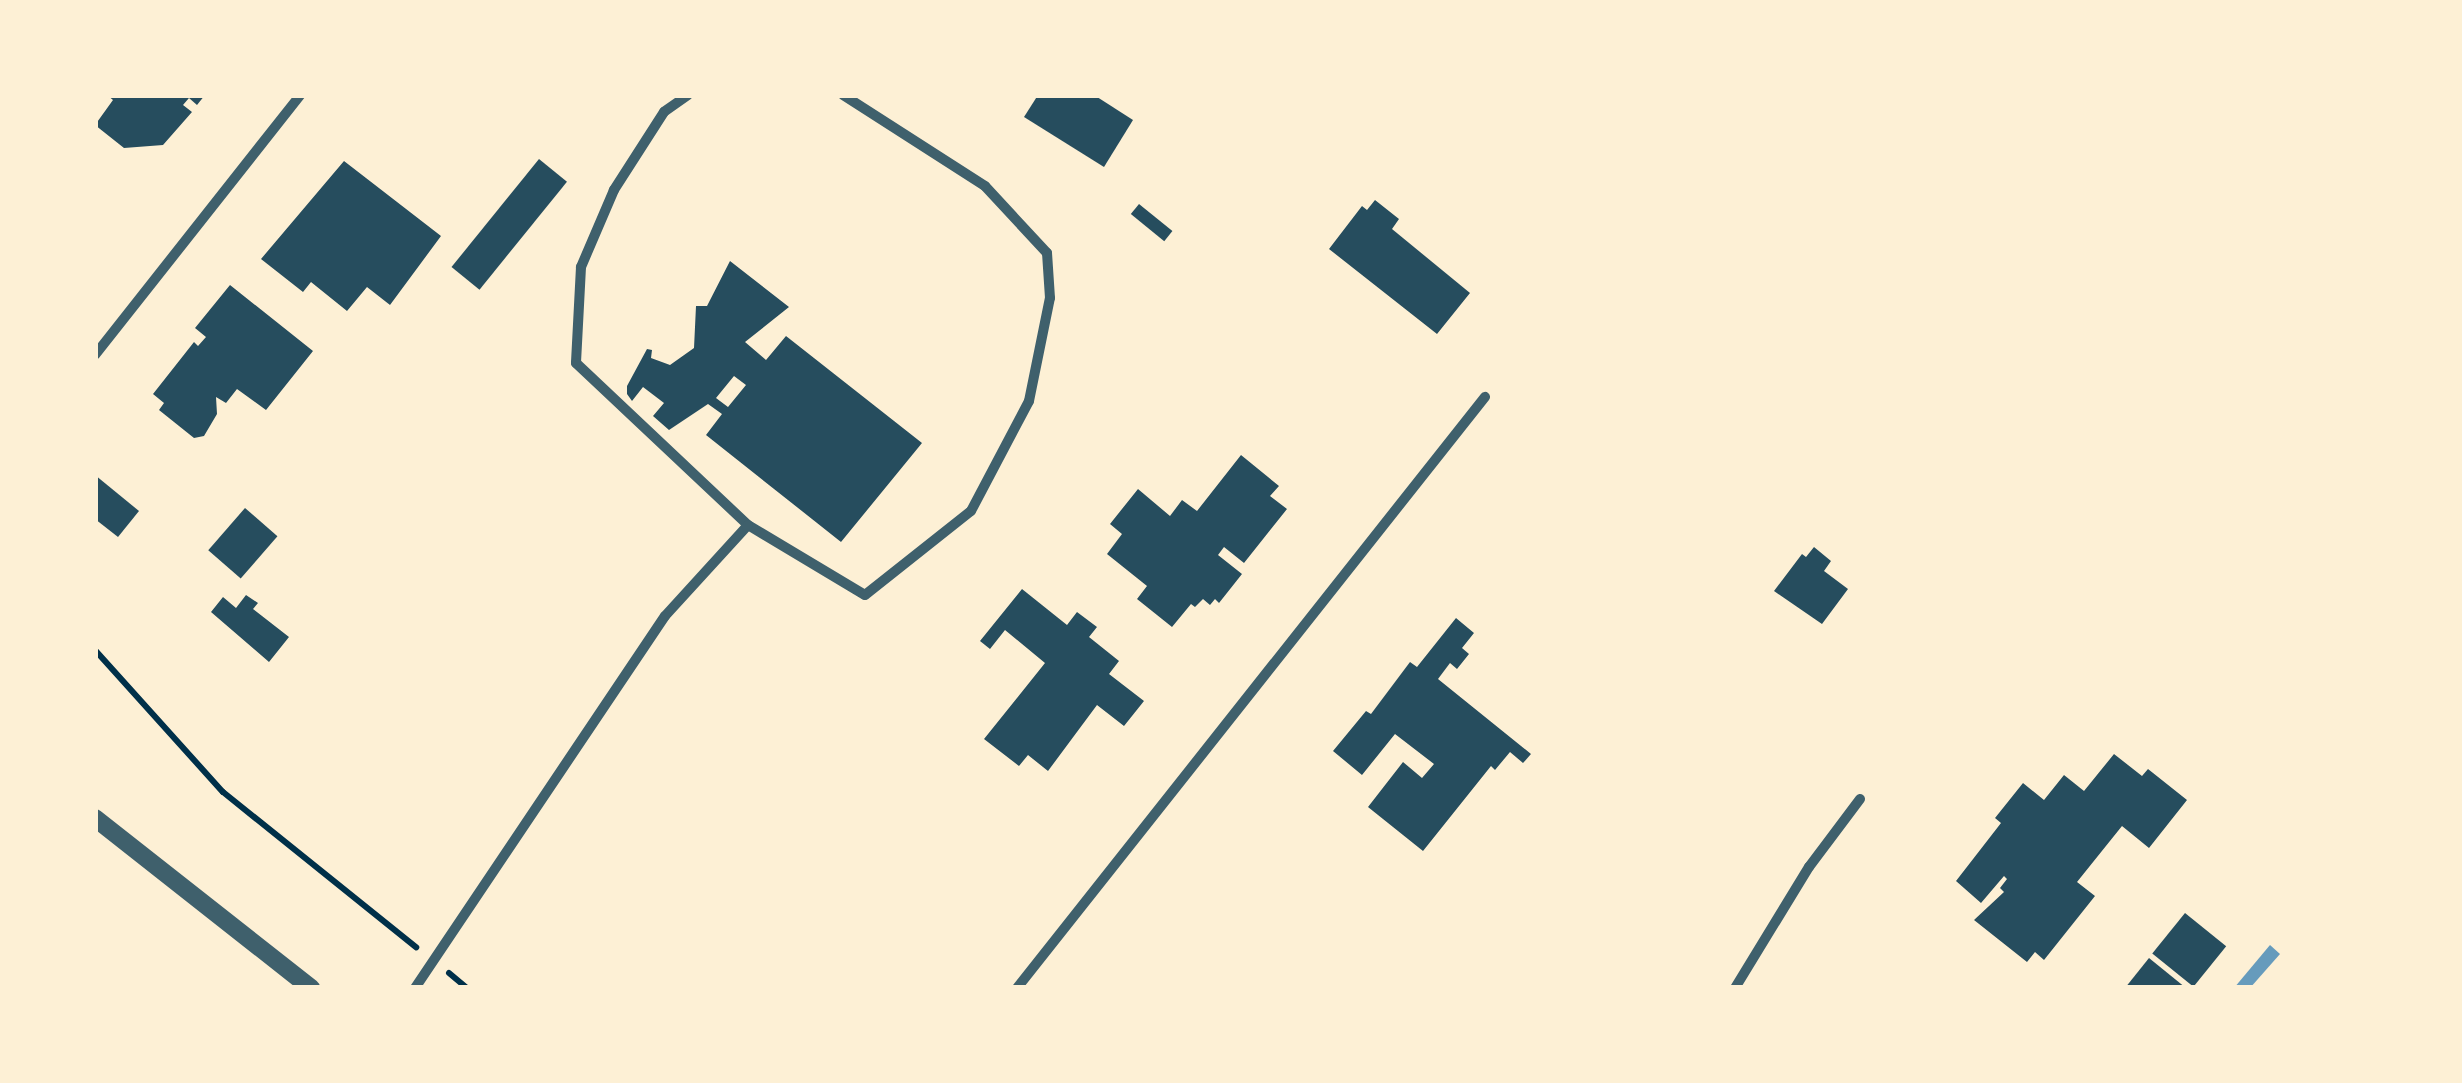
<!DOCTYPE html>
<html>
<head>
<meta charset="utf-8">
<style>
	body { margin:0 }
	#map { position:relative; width:2462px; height:1083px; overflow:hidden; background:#fdf0d5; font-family:"Source Sans 3",sans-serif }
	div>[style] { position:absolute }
	.water>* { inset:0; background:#669bbc }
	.building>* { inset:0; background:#264d5e; transform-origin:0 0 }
	.path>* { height:6px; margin:-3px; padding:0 3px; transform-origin:3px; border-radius:3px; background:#003049 }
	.minor>* { height:10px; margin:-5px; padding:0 5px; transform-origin:5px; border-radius:5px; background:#3f606c }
	.tertiary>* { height:18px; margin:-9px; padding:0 9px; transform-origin:9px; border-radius:9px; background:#3f606c }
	span { translate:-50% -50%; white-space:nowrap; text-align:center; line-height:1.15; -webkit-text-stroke:10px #fdf0d5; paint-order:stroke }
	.frame { position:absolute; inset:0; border:98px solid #fdf0d5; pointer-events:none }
</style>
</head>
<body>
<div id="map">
	<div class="water">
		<div style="clip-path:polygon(2270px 945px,2280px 954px,2250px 988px,2234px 988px)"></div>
	</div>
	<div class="building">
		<div style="clip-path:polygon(107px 95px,205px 95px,197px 105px,189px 98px,183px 105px,192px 112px,163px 145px,124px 148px,95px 125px,113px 100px)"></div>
		<div style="clip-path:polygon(1038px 95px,1094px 95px,1133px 120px,1104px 167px,1024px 117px)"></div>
		<div style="left:539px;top:159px;width:36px;height:139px;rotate:39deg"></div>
		<div style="clip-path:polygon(344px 161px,441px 236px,390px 305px,367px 287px,347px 311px,311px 282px,303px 292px,261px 259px)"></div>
		<div style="clip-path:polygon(1375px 200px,1399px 219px,1392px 229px,1470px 293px,1437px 334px,1329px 249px,1362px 206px,1367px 210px)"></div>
		<div style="left:1139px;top:204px;width:43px;height:13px;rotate:39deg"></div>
		<div style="clip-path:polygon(evenodd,730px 261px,789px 307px,745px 342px,766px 360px,786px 336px,922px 443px,841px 542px,706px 435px,722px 414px,708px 404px,669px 430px,653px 416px,664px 403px,643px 387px,632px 401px,627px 394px,627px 386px,647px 349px,652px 350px,651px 358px,670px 365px,694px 348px,696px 306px,707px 306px,730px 261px,734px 376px,746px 385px,728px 407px,716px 398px,734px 376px)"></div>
		<div style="clip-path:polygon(230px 285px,313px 351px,266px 410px,237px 389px,226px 403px,216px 397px,217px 414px,204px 436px,194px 438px,159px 410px,164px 403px,153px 394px,194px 342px,198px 346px,206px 337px,195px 328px)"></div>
		<div style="clip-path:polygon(1241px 455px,1279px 486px,1270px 496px,1287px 509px,1244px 563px,1224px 547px,1218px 555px,1242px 574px,1219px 603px,1215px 599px,1210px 605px,1203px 599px,1195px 607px,1191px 604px,1172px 627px,1137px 599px,1147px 586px,1107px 554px,1122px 534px,1110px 524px,1138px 489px,1170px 516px,1182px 500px,1197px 511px)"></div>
		<div style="clip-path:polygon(95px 475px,139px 511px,118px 537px,95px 519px)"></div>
		<div style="left:245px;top:508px;width:43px;height:56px;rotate:41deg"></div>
		<div style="clip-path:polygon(1814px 547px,1831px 561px,1824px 571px,1848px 589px,1822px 624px,1774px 591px,1802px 554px,1806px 557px)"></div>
		<div style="clip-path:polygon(1022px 589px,1067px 625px,1077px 612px,1097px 627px,1089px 637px,1119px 661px,1109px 674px,1144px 701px,1124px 726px,1097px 705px,1048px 771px,1028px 755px,1019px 766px,984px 739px,1045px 663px,1005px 630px,990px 649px,980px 641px)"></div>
		<div style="clip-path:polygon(246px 595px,258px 603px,253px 609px,289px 637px,269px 662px,211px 612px,223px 597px,236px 608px)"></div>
		<div style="clip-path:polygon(1456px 618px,1474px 633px,1462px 648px,1469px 654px,1457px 669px,1450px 663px,1438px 679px,1531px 754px,1523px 763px,1510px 752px,1495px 770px,1491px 766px,1423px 851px,1368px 807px,1403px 762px,1422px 778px,1434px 764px,1395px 734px,1362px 775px,1333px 751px,1366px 711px,1371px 714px,1410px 662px,1417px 667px)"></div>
		<div style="clip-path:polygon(2114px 754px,2142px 776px,2148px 769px,2187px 800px,2149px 848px,2122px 826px,2077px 882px,2095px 896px,2044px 960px,2035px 952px,2027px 962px,1974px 920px,2004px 892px,2000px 888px,2007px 879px,2004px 876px,1981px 903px,1956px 881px,2001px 823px,1995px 818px,2023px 783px,2044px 800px,2064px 775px,2084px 791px)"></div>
		<div style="left:2185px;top:913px;width:53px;height:52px;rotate:39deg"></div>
		<div style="clip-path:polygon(2149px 958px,2186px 988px,2125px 988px)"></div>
	</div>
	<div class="path">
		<div style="left:95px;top:650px;width:191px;rotate:48deg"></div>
		<div style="left:223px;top:792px;width:248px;rotate:38.8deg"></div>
		<div style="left:449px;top:973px;width:23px;rotate:40deg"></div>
	</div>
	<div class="minor">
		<div style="left:688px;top:95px;width:29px;rotate:145deg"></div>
		<div style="left:664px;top:112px;width:93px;rotate:122.7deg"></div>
		<div style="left:614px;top:190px;width:84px;rotate:113.2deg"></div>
		<div style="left:581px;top:267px;width:96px;rotate:93deg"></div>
		<div style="left:576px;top:363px;width:236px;rotate:43.3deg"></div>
		<div style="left:748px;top:525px;width:136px;rotate:30.9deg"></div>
		<div style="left:865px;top:595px;width:135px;rotate:-38.4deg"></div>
		<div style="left:971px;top:511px;width:124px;rotate:-62.2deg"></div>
		<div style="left:1029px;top:401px;width:105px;rotate:-78.5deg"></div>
		<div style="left:1050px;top:298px;width:45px;rotate:-93.8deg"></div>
		<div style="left:1047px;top:253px;width:91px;rotate:-132.8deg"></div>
		<div style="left:985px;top:186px;width:169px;rotate:-147.3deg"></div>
		<div style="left:95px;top:355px;width:331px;rotate:-51.7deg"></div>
		<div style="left:415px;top:988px;width:448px;rotate:-56.1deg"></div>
		<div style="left:665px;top:616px;width:123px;rotate:-47.6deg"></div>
		<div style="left:1017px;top:988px;width:754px;rotate:-51.63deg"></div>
		<div style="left:1735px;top:988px;width:142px;rotate:-58.6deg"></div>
		<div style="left:1809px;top:867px;width:85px;rotate:-53.1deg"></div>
	</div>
	<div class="tertiary">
		<div style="left:95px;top:818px;width:275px;rotate:38.2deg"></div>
	</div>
	<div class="frame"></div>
</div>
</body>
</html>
